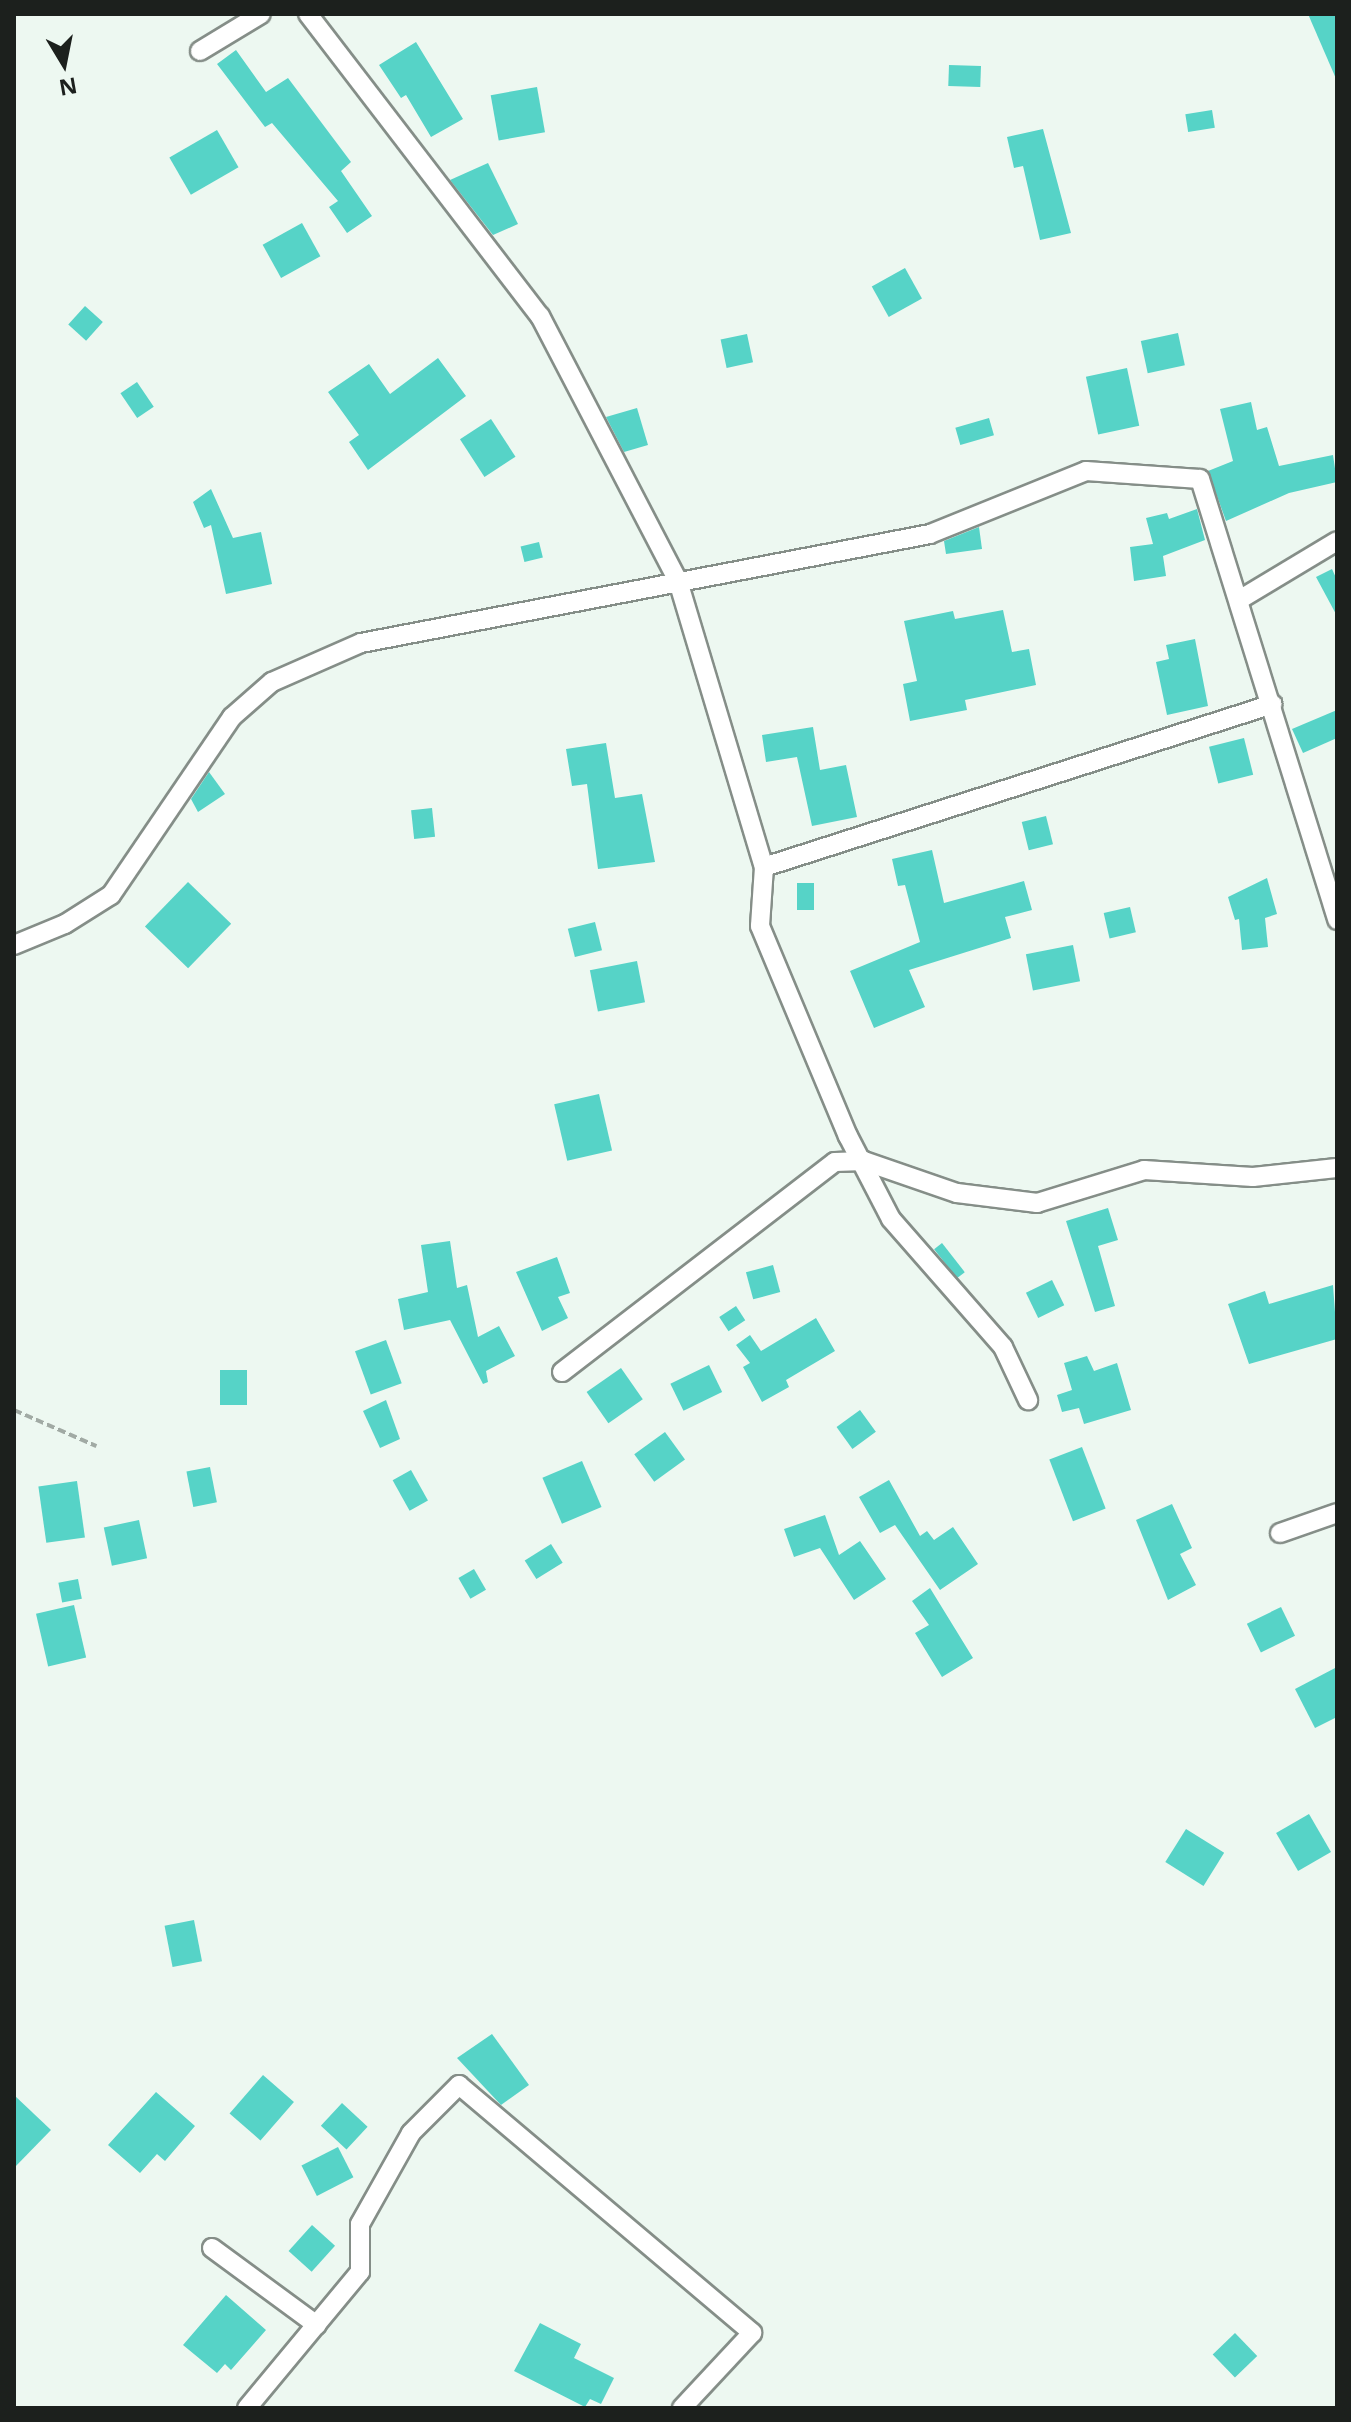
<!DOCTYPE html>
<html>
<head>
<meta charset="utf-8">
<style>
	body { margin:0 }
	#map { position:relative; width:1351px; height:2422px; overflow:hidden; background:#edf8f1; font-family:"Noto Sans",sans-serif }
	div>[style] { position:absolute }
	.building>* { inset:0; background:#56d3c7; transform-origin:0 0 }
	.path>* { height:4px; margin-top:-2px; transform-origin:0; background:repeating-linear-gradient(90deg,#a1aaa4 0 8px,transparent 0 12px) }
	.roads { filter:drop-shadow(2px 0 #858e88) drop-shadow(-2px 0 #858e88) drop-shadow(0 2px #858e88) drop-shadow(0 -2px #858e88) }
	.minor>* { height:18px; margin:-9px; padding:0 9px; transform-origin:9px; border-radius:9px; background:#fff }
	span { translate:-50% -50%; white-space:nowrap; text-align:center; line-height:1.15; -webkit-text-stroke:6px #edf8f1; paint-order:stroke }
	.frame { position:absolute; inset:0; border:16px solid #1c201d; pointer-events:none }
	.north { position:absolute; left:24px; top:24px; width:80px; height:80px; -webkit-text-stroke:6px #edf8f1; paint-order:stroke; rotate:170deg; font-size:22px; font-weight:700; line-height:32px; text-align:center; color:#1c201d }
	.north::after { content:''; display:block; margin:auto; width:28px; height:36px; background:#1c201d; clip-path:polygon(50% 0,100% 100%,50% 72%,0 100%) }
</style>
</head>
<body>
<div id="map">
	<div class="building">
		<div style="clip-path:polygon(1308px 14px,1337px 14px,1337px 81px)"></div>
		<div style="clip-path:polygon(416px 42px,463px 119px,431px 137px,406px 95px,401px 98px,379px 65px)"></div>
		<div style="clip-path:polygon(236px 50px,266px 92px,288px 78px,351px 162px,341px 171px,372px 216px,347px 233px,329px 207px,338px 201px,272px 123px,265px 127px,217px 64px)"></div>
		<div style="left:949px;top:65px;width:32px;height:21px;rotate:2deg"></div>
		<div style="left:537px;top:87px;width:46px;height:47px;rotate:80deg"></div>
		<div style="left:1212px;top:110px;width:18px;height:27px;rotate:81deg"></div>
		<div style="clip-path:polygon(1043px 129px,1071px 233px,1040px 240px,1023px 166px,1014px 168px,1007px 137px)"></div>
		<div style="left:217px;top:130px;width:43px;height:55px;rotate:60deg"></div>
		<div style="clip-path:polygon(488px 163px,518px 224px,493px 235px,450px 180px)"></div>
		<div style="left:302px;top:223px;width:38px;height:45px;rotate:61deg"></div>
		<div style="left:905px;top:268px;width:35px;height:38px;rotate:61deg"></div>
		<div style="left:85px;top:306px;width:24px;height:25px;rotate:42deg"></div>
		<div style="left:1178px;top:333px;width:33px;height:38px;rotate:78deg"></div>
		<div style="left:747px;top:334px;width:29px;height:27px;rotate:78deg"></div>
		<div style="clip-path:polygon(438px 358px,466px 396px,368px 470px,349px 442px,359px 435px,328px 392px,369px 364px,390px 394px)"></div>
		<div style="left:1127px;top:368px;width:59px;height:42px;rotate:78deg"></div>
		<div style="left:137px;top:382px;width:30px;height:20px;rotate:56deg"></div>
		<div style="clip-path:polygon(1251px 402px,1257px 430px,1267px 427px,1279px 466px,1333px 455px,1337px 482px,1289px 493px,1226px 521px,1208px 471px,1233px 461px,1220px 409px)"></div>
		<div style="clip-path:polygon(637px 408px,648px 445px,624px 452px,606px 417px)"></div>
		<div style="left:989px;top:418px;width:18px;height:35px;rotate:74deg"></div>
		<div style="left:491px;top:419px;width:45px;height:37px;rotate:57deg"></div>
		<div style="clip-path:polygon(211px 489px,233px 538px,261px 532px,272px 584px,226px 594px,211px 525px,204px 528px,193px 502px)"></div>
		<div style="clip-path:polygon(1197px 509px,1205px 540px,1163px 556px,1166px 576px,1134px 581px,1130px 547px,1153px 544px,1146px 518px,1167px 513px,1169px 519px)"></div>
		<div style="clip-path:polygon(979px 527px,982px 549px,946px 554px,944px 541px)"></div>
		<div style="left:539px;top:542px;width:16px;height:19px;rotate:76deg"></div>
		<div style="clip-path:polygon(1332px 569px,1337px 580px,1337px 616px,1316px 577px)"></div>
		<div style="clip-path:polygon(1003px 610px,1012px 652px,1029px 649px,1036px 685px,965px 700px,967px 710px,910px 721px,903px 684px,917px 681px,904px 621px,953px 611px,955px 619px)"></div>
		<div style="clip-path:polygon(1195px 639px,1208px 706px,1167px 715px,1156px 662px,1169px 659px,1166px 645px)"></div>
		<div style="clip-path:polygon(1337px 710px,1337px 738px,1303px 753px,1292px 729px)"></div>
		<div style="clip-path:polygon(813px 727px,820px 770px,846px 765px,857px 817px,812px 826px,797px 757px,766px 762px,762px 735px)"></div>
		<div style="left:1244px;top:738px;width:38px;height:36px;rotate:76deg"></div>
		<div style="clip-path:polygon(606px 743px,615px 798px,642px 794px,655px 862px,598px 869px,587px 784px,572px 786px,566px 749px)"></div>
		<div style="clip-path:polygon(209px 772px,225px 794px,198px 812px,191px 799px)"></div>
		<div style="left:432px;top:808px;width:29px;height:21px;rotate:84deg"></div>
		<div style="left:1046px;top:816px;width:29px;height:25px;rotate:76deg"></div>
		<div style="clip-path:polygon(932px 850px,944px 903px,1024px 881px,1032px 910px,1005px 917px,1011px 938px,909px 970px,925px 1007px,874px 1028px,850px 971px,920px 942px,905px 885px,898px 886px,892px 859px)"></div>
		<div style="clip-path:polygon(1267px 878px,1277px 914px,1265px 918px,1268px 947px,1242px 950px,1239px 919px,1235px 920px,1228px 897px)"></div>
		<div style="left:188px;top:882px;width:60px;height:62px;rotate:44deg"></div>
		<div style="left:797px;top:883px;width:17px;height:27px"></div>
		<div style="left:1130px;top:907px;width:26px;height:27px;rotate:77deg"></div>
		<div style="left:595px;top:922px;width:29px;height:28px;rotate:76deg"></div>
		<div style="left:1073px;top:945px;width:37px;height:48px;rotate:79deg"></div>
		<div style="left:637px;top:961px;width:42px;height:48px;rotate:79deg"></div>
		<div style="left:599px;top:1094px;width:58px;height:46px;rotate:77deg"></div>
		<div style="clip-path:polygon(1108px 1208px,1118px 1240px,1098px 1246px,1115px 1306px,1095px 1312px,1066px 1221px)"></div>
		<div style="clip-path:polygon(450px 1241px,457px 1288px,467px 1285px,478px 1337px,499px 1326px,515px 1356px,486px 1371px,488px 1382px,483px 1384px,450px 1320px,404px 1330px,398px 1299px,428px 1292px,421px 1245px)"></div>
		<div style="left:942px;top:1243px;width:37px;height:10px;rotate:52deg"></div>
		<div style="clip-path:polygon(557px 1257px,570px 1293px,558px 1297px,568px 1318px,542px 1331px,516px 1272px)"></div>
		<div style="left:773px;top:1265px;width:28px;height:28px;rotate:75deg"></div>
		<div style="left:1052px;top:1280px;width:28px;height:29px;rotate:64deg"></div>
		<div style="clip-path:polygon(1333px 1285px,1337px 1339px,1249px 1364px,1228px 1304px,1265px 1291px,1269px 1304px)"></div>
		<div style="left:736px;top:1306px;width:17px;height:20px;rotate:57deg"></div>
		<div style="clip-path:polygon(816px 1318px,835px 1351px,786px 1380px,789px 1387px,762px 1402px,743px 1367px,750px 1363px,736px 1345px,750px 1335px,761px 1351px)"></div>
		<div style="left:386px;top:1340px;width:46px;height:33px;rotate:70deg"></div>
		<div style="clip-path:polygon(1087px 1356px,1094px 1371px,1117px 1363px,1131px 1410px,1084px 1424px,1079px 1408px,1062px 1412px,1057px 1395px,1072px 1390px,1064px 1363px)"></div>
		<div style="left:709px;top:1365px;width:30px;height:43px;rotate:64deg"></div>
		<div style="left:621px;top:1368px;width:38px;height:42px;rotate:55deg"></div>
		<div style="left:220px;top:1370px;width:27px;height:35px"></div>
		<div style="clip-path:polygon(386px 1400px,400px 1439px,380px 1448px,363px 1411px)"></div>
		<div style="left:860px;top:1410px;width:27px;height:29px;rotate:54deg"></div>
		<div style="left:665px;top:1432px;width:34px;height:38px;rotate:54deg"></div>
		<div style="left:1082px;top:1447px;width:66px;height:35px;rotate:69deg"></div>
		<div style="left:582px;top:1461px;width:50px;height:43px;rotate:67deg"></div>
		<div style="left:210px;top:1467px;width:36px;height:24px;rotate:79deg"></div>
		<div style="left:411px;top:1470px;width:35px;height:21px;rotate:61deg"></div>
		<div style="clip-path:polygon(889px 1480px,920px 1536px,927px 1531px,934px 1540px,953px 1527px,978px 1564px,940px 1590px,895px 1525px,880px 1533px,859px 1497px)"></div>
		<div style="left:77px;top:1481px;width:57px;height:39px;rotate:82deg"></div>
		<div style="clip-path:polygon(1172px 1504px,1192px 1548px,1180px 1554px,1196px 1585px,1168px 1600px,1136px 1520px)"></div>
		<div style="clip-path:polygon(825px 1515px,839px 1555px,860px 1541px,886px 1579px,854px 1600px,820px 1548px,794px 1557px,784px 1529px)"></div>
		<div style="left:139px;top:1520px;width:39px;height:36px;rotate:78deg"></div>
		<div style="left:551px;top:1544px;width:22px;height:31px;rotate:58deg"></div>
		<div style="left:474px;top:1569px;width:24px;height:18px;rotate:60deg"></div>
		<div style="left:78px;top:1579px;width:20px;height:20px;rotate:79deg"></div>
		<div style="clip-path:polygon(930px 1588px,973px 1658px,942px 1677px,915px 1633px,929px 1625px,912px 1601px)"></div>
		<div style="left:74px;top:1605px;width:54px;height:39px;rotate:77deg"></div>
		<div style="left:1281px;top:1607px;width:32px;height:38px;rotate:64deg"></div>
		<div style="clip-path:polygon(1337px 1667px,1337px 1717px,1315px 1728px,1295px 1689px)"></div>
		<div style="left:1309px;top:1814px;width:44px;height:38px;rotate:60deg"></div>
		<div style="left:1186px;top:1829px;width:45px;height:39px;rotate:32deg"></div>
		<div style="left:194px;top:1920px;width:42px;height:30px;rotate:79deg"></div>
		<div style="clip-path:polygon(492px 2034px,529px 2085px,501px 2105px,457px 2058px)"></div>
		<div style="left:263px;top:2075px;width:41px;height:51px;rotate:41deg"></div>
		<div style="clip-path:polygon(156px 2092px,195px 2126px,165px 2161px,157px 2154px,140px 2173px,108px 2145px)"></div>
		<div style="clip-path:polygon(14px 2095px,51px 2130px,14px 2168px)"></div>
		<div style="left:342px;top:2103px;width:35px;height:31px;rotate:43deg"></div>
		<div style="left:338px;top:2147px;width:34px;height:41px;rotate:63deg"></div>
		<div style="left:312px;top:2225px;width:31px;height:35px;rotate:42deg"></div>
		<div style="clip-path:polygon(226px 2295px,266px 2330px,231px 2370px,225px 2364px,217px 2373px,183px 2345px)"></div>
		<div style="clip-path:polygon(540px 2323px,581px 2344px,574px 2358px,614px 2378px,601px 2404px,590px 2399px,585px 2407px,514px 2371px)"></div>
		<div style="left:1235px;top:2333px;width:32px;height:31px;rotate:46deg"></div>
	</div>
	<div class="path">
		<div style="left:14px;top:1410px;width:90px;rotate:23.7deg"></div>
	</div>
	<div class="roads">
		<div class="minor">
			<div style="left:308px;top:14px;width:381px;rotate:52.5deg"></div>
			<div style="left:540px;top:316px;width:299px;rotate:62.5deg"></div>
			<div style="left:678px;top:581px;width:299px;rotate:73.3deg"></div>
			<div style="left:764px;top:867px;width:534px;rotate:-17.76deg"></div>
			<div style="left:200px;top:51px;width:71px;rotate:-31.2deg"></div>
			<div style="left:1239px;top:600px;width:114px;rotate:-31deg"></div>
			<div style="left:764px;top:867px;width:59px;rotate:93.9deg"></div>
			<div style="left:760px;top:926px;width:228px;rotate:67.3deg"></div>
			<div style="left:848px;top:1136px;width:93px;rotate:62.6deg"></div>
			<div style="left:891px;top:1219px;width:170px;rotate:48.8deg"></div>
			<div style="left:1003px;top:1347px;width:59px;rotate:64.7deg"></div>
			<div style="left:14px;top:945px;width:55px;rotate:-22.4deg"></div>
			<div style="left:65px;top:924px;width:54px;rotate:-32.2deg"></div>
			<div style="left:111px;top:895px;width:215px;rotate:-55.8deg"></div>
			<div style="left:232px;top:717px;width:53px;rotate:-41.2deg"></div>
			<div style="left:272px;top:682px;width:97px;rotate:-23.7deg"></div>
			<div style="left:361px;top:643px;width:579px;rotate:-10.84deg"></div>
			<div style="left:930px;top:534px;width:168px;rotate:-22deg"></div>
			<div style="left:1086px;top:471px;width:114px;rotate:4deg"></div>
			<div style="left:1200px;top:479px;width:462px;rotate:72.7deg"></div>
			<div style="left:562px;top:1372px;width:344px;rotate:-37.6deg"></div>
			<div style="left:835px;top:1162px;width:29px;rotate:-2deg"></div>
			<div style="left:864px;top:1161px;width:98px;rotate:19deg"></div>
			<div style="left:957px;top:1193px;width:81px;rotate:7.1deg"></div>
			<div style="left:1037px;top:1203px;width:112px;rotate:-17.1deg"></div>
			<div style="left:1144px;top:1170px;width:109px;rotate:3.7deg"></div>
			<div style="left:1253px;top:1177px;width:84px;rotate:-6.1deg"></div>
			<div style="left:1280px;top:1533px;width:60px;rotate:-19.3deg"></div>
			<div style="left:212px;top:2248px;width:130px;rotate:36.3deg"></div>
			<div style="left:247px;top:2408px;width:177px;rotate:-50.3deg"></div>
			<div style="left:360px;top:2272px;width:48px;rotate:-90deg"></div>
			<div style="left:360px;top:2224px;width:104px;rotate:-60.7deg"></div>
			<div style="left:411px;top:2133px;width:68px;rotate:-45deg"></div>
			<div style="left:459px;top:2085px;width:384px;rotate:40.2deg"></div>
			<div style="left:752px;top:2333px;width:103px;rotate:133deg"></div>
		</div>
	</div>
	<div class="frame"></div>
	<div class="north">N</div>
</div>
</body>
</html>
